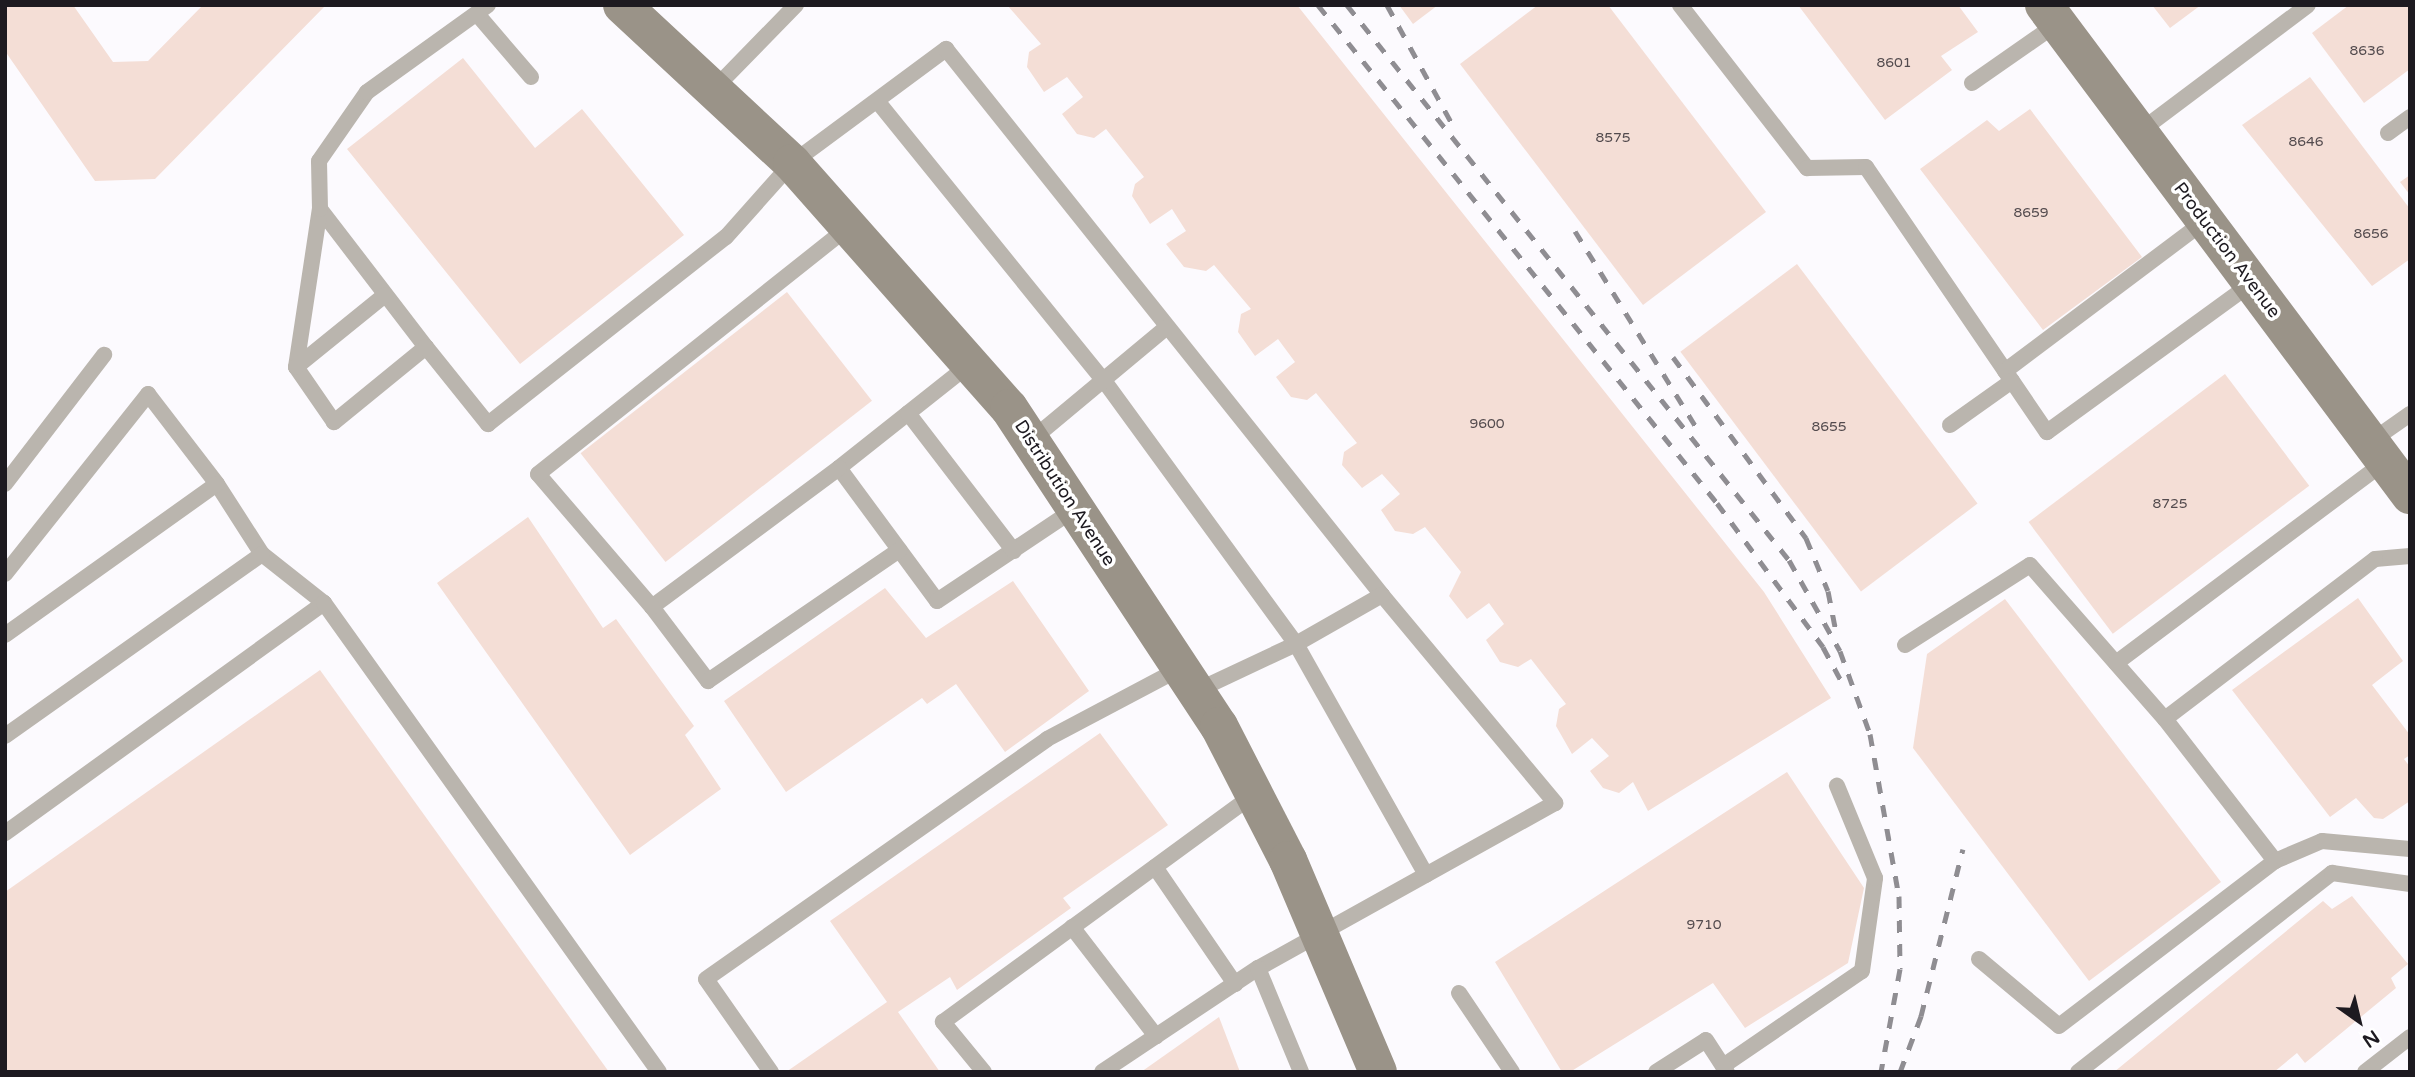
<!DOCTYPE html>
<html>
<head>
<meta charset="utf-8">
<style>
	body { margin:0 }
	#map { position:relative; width:2415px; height:1077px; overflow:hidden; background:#fcfafe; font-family:"Varela Round",sans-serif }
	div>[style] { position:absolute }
	.building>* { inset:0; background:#f4ded6; transform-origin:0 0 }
	.lane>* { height:16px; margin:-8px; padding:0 8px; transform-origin:8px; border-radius:8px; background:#bab5ae }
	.secondary>* { height:38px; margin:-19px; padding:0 19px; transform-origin:19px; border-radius:19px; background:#9a9388 }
	.rail>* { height:5px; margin-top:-2.5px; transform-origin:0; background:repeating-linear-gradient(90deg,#8f8d92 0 12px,transparent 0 24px) }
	span { translate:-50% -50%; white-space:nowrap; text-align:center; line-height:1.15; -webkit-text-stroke:7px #fff; paint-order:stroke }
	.number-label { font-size:14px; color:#534b4e }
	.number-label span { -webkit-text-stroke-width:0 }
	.street-label { font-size:18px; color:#1d1a20 }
	.frame { position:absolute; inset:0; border:7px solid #1d1a20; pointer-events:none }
	.north { position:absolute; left:2324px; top:986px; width:70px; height:70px; -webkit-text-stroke:5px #fff; paint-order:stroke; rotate:146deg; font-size:19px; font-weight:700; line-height:28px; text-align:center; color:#1d1a20 }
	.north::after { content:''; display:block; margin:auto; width:24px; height:32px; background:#1d1a20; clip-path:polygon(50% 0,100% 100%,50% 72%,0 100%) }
</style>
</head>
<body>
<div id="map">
	<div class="building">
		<div style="clip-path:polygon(5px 5px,73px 5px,113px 62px,148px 61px,203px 5px,326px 5px,155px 179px,95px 181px,5px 51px)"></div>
		<div style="clip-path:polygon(1007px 5px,1297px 5px,1764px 592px,1831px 698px,1648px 811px,1633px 782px,1619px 793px,1603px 788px,1590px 771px,1609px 756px,1592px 738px,1572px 754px,1556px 726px,1559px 709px,1566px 704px,1531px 659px,1518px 667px,1500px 662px,1486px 640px,1504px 624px,1489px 603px,1467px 619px,1449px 596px,1461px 572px,1425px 527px,1413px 534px,1395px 531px,1381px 510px,1400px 494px,1382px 474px,1362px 488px,1342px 465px,1344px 452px,1357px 443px,1316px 393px,1307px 400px,1291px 397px,1276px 377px,1295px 362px,1278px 339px,1255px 356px,1238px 332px,1241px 314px,1251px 309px,1214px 265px,1206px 271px,1184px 267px,1166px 244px,1186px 231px,1172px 209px,1150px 224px,1132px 196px,1135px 184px,1144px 177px,1106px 129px,1094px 138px,1077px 134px,1062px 114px,1083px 97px,1067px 77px,1044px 92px,1027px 67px,1029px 52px,1041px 44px)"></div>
		<div style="clip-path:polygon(1399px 5px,1438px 5px,1413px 24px)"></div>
		<div style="clip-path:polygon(1538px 5px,1608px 5px,1766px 212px,1643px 305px,1460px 64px)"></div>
		<div style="clip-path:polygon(1798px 5px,1958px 5px,1978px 32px,1941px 56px,1952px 70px,1885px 120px)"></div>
		<div style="clip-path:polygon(2152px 5px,2201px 5px,2170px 28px)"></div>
		<div style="clip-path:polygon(2349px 5px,2410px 7px,2410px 69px,2364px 103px,2312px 33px)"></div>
		<div style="clip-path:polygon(463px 58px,535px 148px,582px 109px,684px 235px,520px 364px,347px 149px)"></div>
		<div style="clip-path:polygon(2310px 77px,2410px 209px,2410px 259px,2372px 286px,2242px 125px)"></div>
		<div style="clip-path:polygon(2030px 109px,2142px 257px,2043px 330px,1920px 169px,1987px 120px,1999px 131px)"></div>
		<div style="clip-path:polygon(2410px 175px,2410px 195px,2400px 182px)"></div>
		<div style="left:1797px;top:264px;width:300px;height:146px;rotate:53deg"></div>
		<div style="left:787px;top:292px;width:138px;height:262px;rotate:52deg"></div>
		<div style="left:2225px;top:374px;width:140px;height:246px;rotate:53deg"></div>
		<div style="clip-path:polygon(528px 517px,603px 628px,616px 619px,694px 726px,685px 735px,721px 789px,630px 855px,437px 583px)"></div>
		<div style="clip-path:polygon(1013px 581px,1089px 691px,1005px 752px,956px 684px,927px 704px,922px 698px,786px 792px,724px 701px,885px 588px,926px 638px)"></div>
		<div style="clip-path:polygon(2358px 598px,2403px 661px,2372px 685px,2410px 735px,2410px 755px,2404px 759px,2410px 767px,2410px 801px,2383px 819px,2374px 818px,2356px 798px,2330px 817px,2232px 690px)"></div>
		<div style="clip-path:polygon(2005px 599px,2221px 882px,2089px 981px,1913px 748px,1927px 654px)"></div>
		<div style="clip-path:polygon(320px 670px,609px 1072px,5px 1072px,5px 892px)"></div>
		<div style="clip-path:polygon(1100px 733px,1168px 825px,1063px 898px,1071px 908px,957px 990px,950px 977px,898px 1012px,940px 1072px,786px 1072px,887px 1002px,830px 921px)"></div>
		<div style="clip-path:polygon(1787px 772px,1864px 888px,1848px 963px,1745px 1028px,1713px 983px,1570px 1072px,1562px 1072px,1495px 962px)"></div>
		<div style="clip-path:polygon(2352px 896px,2408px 964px,2391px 978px,2396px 988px,2305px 1063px,2297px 1053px,2274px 1072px,2114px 1072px,2323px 901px,2332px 909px)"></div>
		<div style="clip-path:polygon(1219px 1017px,1240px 1072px,1141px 1072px)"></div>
	</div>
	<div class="lane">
		<div style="left:1680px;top:5px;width:207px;rotate:52.1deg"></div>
		<div style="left:1807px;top:168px;width:59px;rotate:-1deg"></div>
		<div style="left:1866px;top:167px;width:321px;rotate:55.7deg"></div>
		<div style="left:2047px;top:432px;width:253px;rotate:-36deg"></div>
		<div style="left:477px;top:14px;width:83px;rotate:49.4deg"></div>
		<div style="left:1972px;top:83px;width:105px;rotate:-34.9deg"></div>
		<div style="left:715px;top:88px;width:116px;rotate:-45.7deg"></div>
		<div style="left:878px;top:102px;width:360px;rotate:51deg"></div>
		<div style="left:1105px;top:382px;width:324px;rotate:53.9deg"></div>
		<div style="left:1296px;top:644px;width:265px;rotate:60.6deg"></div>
		<div style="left:2139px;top:132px;width:211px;rotate:-36.9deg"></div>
		<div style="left:2388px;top:133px;width:27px;rotate:-36deg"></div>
		<div style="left:320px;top:209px;width:174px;rotate:52.5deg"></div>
		<div style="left:426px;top:347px;width:119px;rotate:140.8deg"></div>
		<div style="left:334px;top:422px;width:67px;rotate:-124.6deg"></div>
		<div style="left:296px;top:367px;width:160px;rotate:-81.4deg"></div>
		<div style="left:320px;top:209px;width:48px;rotate:-91.2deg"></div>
		<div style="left:319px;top:161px;width:84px;rotate:-55.2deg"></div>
		<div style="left:367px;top:92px;width:149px;rotate:-35.7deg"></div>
		<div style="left:426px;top:347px;width:99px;rotate:51.2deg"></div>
		<div style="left:488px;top:424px;width:303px;rotate:-38.2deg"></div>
		<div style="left:726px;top:237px;width:99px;rotate:-48.3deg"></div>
		<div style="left:792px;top:163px;width:192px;rotate:-36.5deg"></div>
		<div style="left:946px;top:49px;width:699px;rotate:51.39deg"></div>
		<div style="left:1382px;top:595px;width:271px;rotate:50.2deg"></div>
		<div style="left:1555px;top:803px;width:340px;rotate:150.9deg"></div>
		<div style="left:970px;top:364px;width:167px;rotate:141.6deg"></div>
		<div style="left:839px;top:468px;width:165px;rotate:53.6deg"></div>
		<div style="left:937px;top:601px;width:166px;rotate:-33.7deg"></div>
		<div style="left:296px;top:367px;width:114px;rotate:-39deg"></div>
		<div style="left:2005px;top:371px;width:250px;rotate:-36.9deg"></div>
		<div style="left:908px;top:413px;width:174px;rotate:52.5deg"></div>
		<div style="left:1950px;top:425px;width:76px;rotate:-35.4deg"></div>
		<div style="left:1030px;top:441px;width:178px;rotate:-39.8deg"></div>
		<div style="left:2370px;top:442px;width:49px;rotate:-35deg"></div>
		<div style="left:839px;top:468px;width:233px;rotate:143.4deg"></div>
		<div style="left:652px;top:607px;width:93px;rotate:52.9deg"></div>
		<div style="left:708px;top:681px;width:232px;rotate:-34.4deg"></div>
		<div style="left:5px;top:484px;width:163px;rotate:-52.5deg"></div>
		<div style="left:2410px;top:556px;width:35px;rotate:175deg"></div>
		<div style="left:2375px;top:559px;width:264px;rotate:142.7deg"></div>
		<div style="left:2165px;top:719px;width:180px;rotate:52.2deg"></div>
		<div style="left:2275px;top:861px;width:51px;rotate:-23.1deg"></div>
		<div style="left:2322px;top:841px;width:88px;rotate:5.2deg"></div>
		<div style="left:5px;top:574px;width:230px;rotate:-51.5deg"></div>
		<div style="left:148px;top:394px;width:113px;rotate:52.5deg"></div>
		<div style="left:217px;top:484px;width:83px;rotate:57.3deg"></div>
		<div style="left:262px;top:554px;width:79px;rotate:38.3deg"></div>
		<div style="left:324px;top:603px;width:393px;rotate:144.2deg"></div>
		<div style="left:324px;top:603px;width:576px;rotate:54.46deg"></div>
		<div style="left:652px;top:607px;width:175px;rotate:-130.6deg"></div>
		<div style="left:538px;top:474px;width:396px;rotate:-38.5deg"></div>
		<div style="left:5px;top:635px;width:260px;rotate:-35.5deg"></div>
		<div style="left:1905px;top:645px;width:148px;rotate:-32.6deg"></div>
		<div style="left:2030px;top:565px;width:205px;rotate:48.8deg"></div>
		<div style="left:2116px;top:663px;width:336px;rotate:-36.8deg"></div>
		<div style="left:1196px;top:691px;width:110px;rotate:-25.2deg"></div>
		<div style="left:1296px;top:644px;width:99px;rotate:-29.7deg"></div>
		<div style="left:5px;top:736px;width:315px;rotate:-35.3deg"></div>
		<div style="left:1155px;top:867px;width:142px;rotate:55.6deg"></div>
		<div style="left:1072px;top:927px;width:138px;rotate:52.4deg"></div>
		<div style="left:1979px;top:959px;width:104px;rotate:39.9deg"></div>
		<div style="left:2059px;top:1026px;width:272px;rotate:-37.4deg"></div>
		<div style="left:1459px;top:993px;width:95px;rotate:56.1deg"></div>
		<div style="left:1723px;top:1066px;width:168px;rotate:-34.4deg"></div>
		<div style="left:1862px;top:971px;width:94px;rotate:-82deg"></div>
		<div style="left:1875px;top:878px;width:100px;rotate:-112.4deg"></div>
		<div style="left:771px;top:1072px;width:113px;rotate:-125deg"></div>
		<div style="left:706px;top:979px;width:417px;rotate:-35.1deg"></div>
		<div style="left:1047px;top:739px;width:152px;rotate:-27.9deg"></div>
		<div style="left:984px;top:1072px;width:65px;rotate:-129.4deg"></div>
		<div style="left:943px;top:1022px;width:386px;rotate:-36.2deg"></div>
		<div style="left:1102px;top:1072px;width:187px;rotate:-33.7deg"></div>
		<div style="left:1258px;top:968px;width:113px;rotate:67.5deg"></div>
		<div style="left:1656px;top:1072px;width:59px;rotate:-32.6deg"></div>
		<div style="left:1706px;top:1040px;width:38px;rotate:57deg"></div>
		<div style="left:2078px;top:1072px;width:323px;rotate:-38.1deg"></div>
		<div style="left:2332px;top:873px;width:79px;rotate:8deg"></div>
		<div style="left:2365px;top:1072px;width:57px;rotate:-37.9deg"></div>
	</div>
	<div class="secondary">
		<div style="left:622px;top:5px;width:232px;rotate:42.9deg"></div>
		<div style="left:792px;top:163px;width:327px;rotate:48.5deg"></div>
		<div style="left:1009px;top:408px;width:381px;rotate:56.6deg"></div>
		<div style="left:1219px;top:726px;width:151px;rotate:62.8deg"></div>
		<div style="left:1288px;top:860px;width:230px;rotate:67deg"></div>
		<div style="left:2044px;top:5px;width:612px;rotate:53.24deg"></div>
	</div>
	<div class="rail">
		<div style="left:1318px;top:5px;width:638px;rotate:51.3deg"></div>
		<div style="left:1717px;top:503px;width:179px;rotate:53.6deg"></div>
		<div style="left:1823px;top:647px;width:47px;rotate:61.8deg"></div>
		<div style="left:1347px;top:5px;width:709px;rotate:51.47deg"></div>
		<div style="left:1789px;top:560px;width:104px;rotate:60.7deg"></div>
		<div style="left:1840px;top:651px;width:88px;rotate:70.1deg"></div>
		<div style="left:1870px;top:734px;width:165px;rotate:79.9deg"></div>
		<div style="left:1899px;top:896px;width:73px;rotate:89.2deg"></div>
		<div style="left:1900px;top:969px;width:105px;rotate:100.5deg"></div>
		<div style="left:1387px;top:5px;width:133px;rotate:61.3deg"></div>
		<div style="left:1575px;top:231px;width:236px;rotate:58.3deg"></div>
		<div style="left:1673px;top:357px;width:225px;rotate:53.7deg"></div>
		<div style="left:1806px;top:538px;width:57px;rotate:67.5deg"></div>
		<div style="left:1828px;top:591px;width:47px;rotate:78.9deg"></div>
		<div style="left:1900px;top:1072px;width:60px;rotate:-69.4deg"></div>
		<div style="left:1921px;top:1016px;width:172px;rotate:-75.9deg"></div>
	</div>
	<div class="number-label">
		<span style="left:2367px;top:51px">8636</span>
		<span style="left:1894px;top:63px">8601</span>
		<span style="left:1613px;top:138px">8575</span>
		<span style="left:2306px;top:142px">8646</span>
		<span style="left:2031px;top:213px">8659</span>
		<span style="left:2371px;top:234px">8656</span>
		<span style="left:1487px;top:424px">9600</span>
		<span style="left:1829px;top:427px">8655</span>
		<span style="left:2170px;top:504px">8725</span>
		<span style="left:1704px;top:925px">9710</span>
	</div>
	<div class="street-label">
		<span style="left:2227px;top:250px;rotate:53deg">Production Avenue</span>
		<span style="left:1065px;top:493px;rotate:57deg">Distribution Avenue</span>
	</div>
	<div class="frame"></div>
	<div class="north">N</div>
</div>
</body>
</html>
